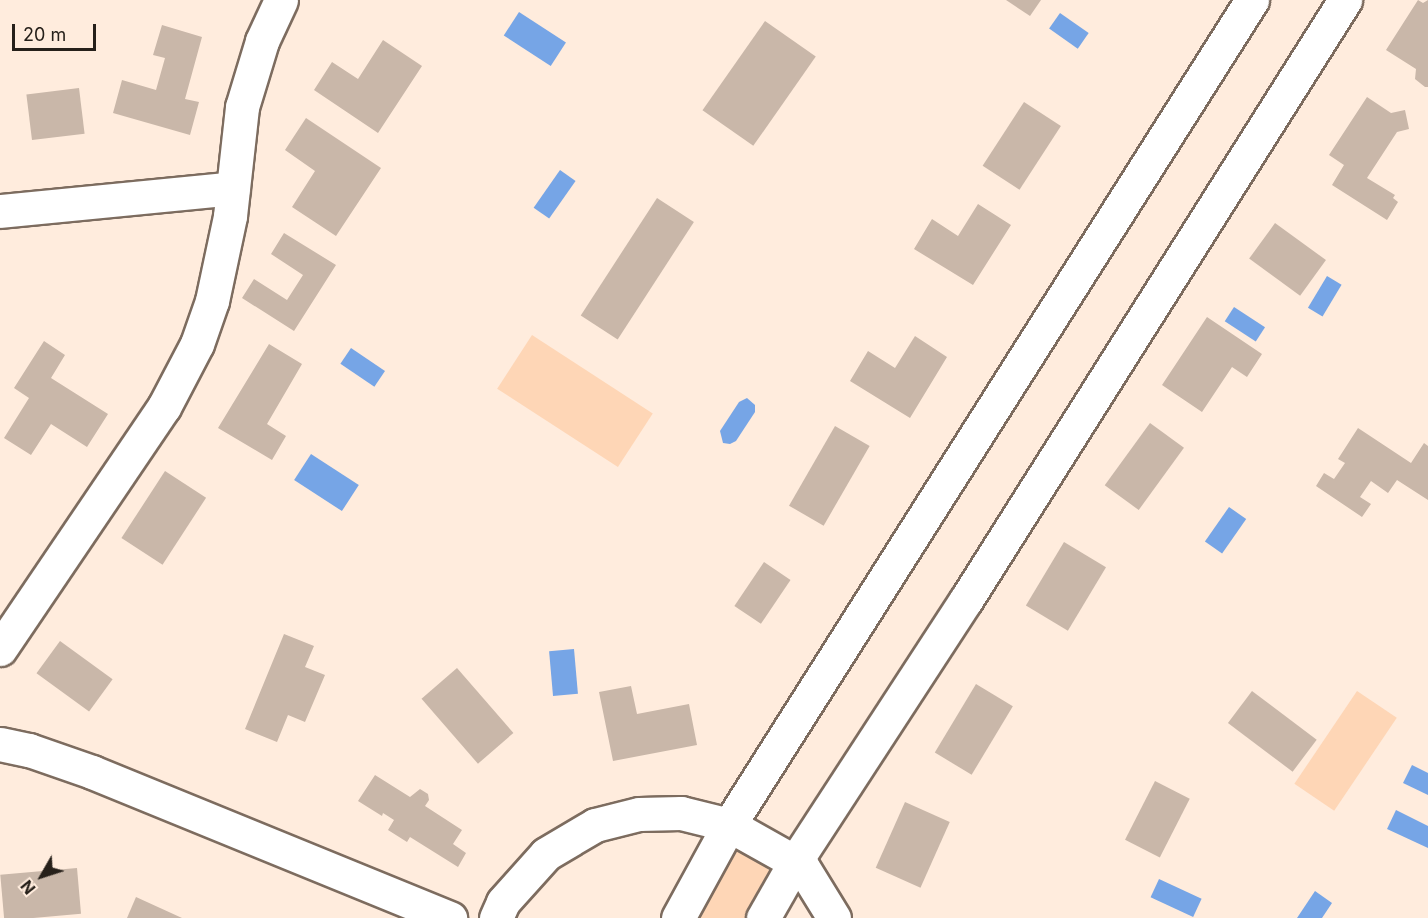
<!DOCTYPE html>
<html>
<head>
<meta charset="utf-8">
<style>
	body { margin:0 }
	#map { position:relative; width:1428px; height:918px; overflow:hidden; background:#ffecdd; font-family:Inter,sans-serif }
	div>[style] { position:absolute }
	.green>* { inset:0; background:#fed6b6; transform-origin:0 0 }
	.water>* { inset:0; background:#76a5e6; transform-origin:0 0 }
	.building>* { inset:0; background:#c9b7a9; transform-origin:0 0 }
	.roads { filter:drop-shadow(2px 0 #7d6c5f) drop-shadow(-2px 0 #7d6c5f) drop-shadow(0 2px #7d6c5f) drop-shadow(0 -2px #7d6c5f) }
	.minor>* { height:33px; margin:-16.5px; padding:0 16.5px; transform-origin:16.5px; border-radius:16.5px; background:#fff }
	span { translate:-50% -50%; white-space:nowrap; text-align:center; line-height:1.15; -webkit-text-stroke:4.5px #ffecdd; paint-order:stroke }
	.north { position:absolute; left:12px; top:846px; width:60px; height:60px; -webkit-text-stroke:4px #ffecdd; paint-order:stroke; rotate:231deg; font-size:16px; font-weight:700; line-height:24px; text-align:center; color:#26201a }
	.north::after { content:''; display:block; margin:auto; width:21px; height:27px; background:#26201a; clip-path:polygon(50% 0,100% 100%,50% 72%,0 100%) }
	.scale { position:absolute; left:12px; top:24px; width:84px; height:27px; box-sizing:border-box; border:3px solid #26201a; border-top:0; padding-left:8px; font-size:18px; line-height:21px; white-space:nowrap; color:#26201a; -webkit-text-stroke:4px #ffecdd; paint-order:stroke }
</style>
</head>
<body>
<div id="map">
	<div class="green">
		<div style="left:532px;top:335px;width:144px;height:64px;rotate:33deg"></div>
		<div style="left:1357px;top:691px;width:48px;height:112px;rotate:34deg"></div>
		<div style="clip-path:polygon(743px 849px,766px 864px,769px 871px,770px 877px,754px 918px,687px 918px,731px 850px)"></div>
	</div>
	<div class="water">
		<div style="left:519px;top:12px;width:56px;height:28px;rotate:33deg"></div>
		<div style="left:1060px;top:13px;width:35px;height:19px;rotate:35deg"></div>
		<div style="left:560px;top:170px;width:19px;height:46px;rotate:35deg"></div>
		<div style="left:1327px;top:276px;width:17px;height:37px;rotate:31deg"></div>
		<div style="left:1234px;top:307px;width:37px;height:17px;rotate:33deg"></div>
		<div style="left:351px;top:348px;width:41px;height:19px;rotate:34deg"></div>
		<div style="clip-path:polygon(747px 398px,755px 405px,755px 412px,736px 441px,730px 444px,723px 443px,720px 431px,739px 402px)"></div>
		<div style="left:311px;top:454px;width:57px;height:31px;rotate:33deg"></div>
		<div style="left:1229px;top:507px;width:21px;height:42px;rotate:35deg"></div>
		<div style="left:574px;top:649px;width:45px;height:25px;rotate:85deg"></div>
		<div style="clip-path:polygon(1412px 765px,1428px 773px,1428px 795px,1403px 783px)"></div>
		<div style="clip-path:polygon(1396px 810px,1428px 826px,1428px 848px,1387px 829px)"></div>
		<div style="left:1159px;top:879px;width:47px;height:20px;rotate:25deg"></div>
		<div style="clip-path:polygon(1315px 891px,1332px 903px,1322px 918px,1297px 918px)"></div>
	</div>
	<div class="building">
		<div style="clip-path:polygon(1006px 0,1041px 0,1030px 16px)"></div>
		<div style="clip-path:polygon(1418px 0,1423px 3px,1428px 0,1428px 87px,1425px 87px,1415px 79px,1416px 69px,1386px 50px)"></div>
		<div style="left:765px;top:21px;width:62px;height:109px;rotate:35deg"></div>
		<div style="clip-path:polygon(162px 25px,202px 37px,185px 99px,199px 102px,190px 135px,113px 113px,122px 80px,156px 90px,165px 58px,153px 55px)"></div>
		<div style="clip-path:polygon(383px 40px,422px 66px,378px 133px,314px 90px,332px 62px,358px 79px)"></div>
		<div style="left:79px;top:88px;width:46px;height:53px;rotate:83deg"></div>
		<div style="clip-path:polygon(1367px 97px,1391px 113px,1405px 110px,1409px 129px,1397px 132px,1367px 178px,1395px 195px,1393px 198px,1398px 202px,1387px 220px,1332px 185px,1344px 165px,1329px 155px)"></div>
		<div style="left:1024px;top:102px;width:44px;height:76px;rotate:33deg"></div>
		<div style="clip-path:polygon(306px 118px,381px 168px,336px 236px,292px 207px,315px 171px,285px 150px)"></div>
		<div style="left:657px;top:198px;width:44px;height:140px;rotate:33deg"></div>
		<div style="clip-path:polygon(978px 204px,1011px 225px,973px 285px,914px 249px,932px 219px,958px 236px)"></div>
		<div style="left:1275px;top:223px;width:63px;height:44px;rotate:36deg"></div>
		<div style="clip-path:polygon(284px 233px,336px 265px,294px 331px,242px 298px,254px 279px,287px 300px,303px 275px,271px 254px)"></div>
		<div style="clip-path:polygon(1207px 317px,1262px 354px,1247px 377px,1232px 367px,1202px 412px,1162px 385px)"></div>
		<div style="clip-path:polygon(915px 336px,947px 357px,910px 418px,850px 381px,868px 351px,895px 368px)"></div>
		<div style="clip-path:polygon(44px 341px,65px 355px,51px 378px,108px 414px,87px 447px,51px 424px,31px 455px,4px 438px,29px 398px,14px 388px)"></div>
		<div style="clip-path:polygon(269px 344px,302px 364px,267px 424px,286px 436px,272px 460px,218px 428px)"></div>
		<div style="left:1150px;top:423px;width:42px;height:77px;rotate:36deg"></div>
		<div style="left:835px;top:426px;width:40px;height:92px;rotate:30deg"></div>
		<div style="clip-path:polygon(1358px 428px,1411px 463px,1424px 443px,1428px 446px,1428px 500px,1397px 480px,1388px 493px,1371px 481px,1360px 497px,1371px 504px,1362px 517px,1316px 486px,1324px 473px,1334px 479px,1345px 463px,1338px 459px)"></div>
		<div style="left:165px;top:471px;width:49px;height:80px;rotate:33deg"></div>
		<div style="left:1064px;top:542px;width:49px;height:74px;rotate:31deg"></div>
		<div style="left:764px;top:562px;width:32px;height:53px;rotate:34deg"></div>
		<div style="clip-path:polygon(284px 634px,314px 646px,305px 667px,325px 675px,305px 722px,288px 715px,277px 742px,245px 729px)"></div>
		<div style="left:60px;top:641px;width:65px;height:40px;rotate:36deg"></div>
		<div style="left:457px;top:668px;width:86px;height:47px;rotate:49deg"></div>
		<div style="left:976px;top:684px;width:43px;height:80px;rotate:31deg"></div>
		<div style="clip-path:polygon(631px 686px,637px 714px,689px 704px,697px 745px,613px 761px,599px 692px)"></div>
		<div style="left:1252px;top:691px;width:81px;height:40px;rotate:37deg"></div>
		<div style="clip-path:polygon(375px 775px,410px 797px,420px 789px,428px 794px,429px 800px,425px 806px,462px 830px,453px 844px,466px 853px,458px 867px,410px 837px,407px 842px,388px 830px,394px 820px,383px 813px,382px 816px,358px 801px)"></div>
		<div style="left:1155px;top:781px;width:39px;height:66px;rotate:27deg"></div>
		<div style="left:905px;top:802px;width:49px;height:72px;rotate:24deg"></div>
		<div style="left:77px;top:868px;width:46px;height:77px;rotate:85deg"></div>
		<div style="clip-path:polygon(136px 897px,182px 918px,127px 918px)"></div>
	</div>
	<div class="roads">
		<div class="minor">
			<div style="left:0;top:211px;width:234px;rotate:-5.6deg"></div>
			<div style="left:0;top:649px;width:292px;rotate:-55.9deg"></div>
			<div style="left:164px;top:407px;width:71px;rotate:-62.4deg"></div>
			<div style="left:197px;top:344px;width:46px;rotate:-70.8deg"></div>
			<div style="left:212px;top:301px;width:87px;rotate:-78deg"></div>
			<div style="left:230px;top:216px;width:110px;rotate:-83.7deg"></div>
			<div style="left:242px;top:107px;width:69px;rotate:-73.1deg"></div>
			<div style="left:262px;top:41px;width:45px;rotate:-65.1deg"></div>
			<div style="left:0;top:744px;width:30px;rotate:12deg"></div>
			<div style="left:29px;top:750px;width:67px;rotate:19.2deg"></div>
			<div style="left:92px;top:772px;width:387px;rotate:22.2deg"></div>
			<div style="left:496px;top:918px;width:17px;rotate:-66deg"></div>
			<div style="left:503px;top:902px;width:64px;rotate:-48.1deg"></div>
			<div style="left:546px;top:854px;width:57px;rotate:-30.6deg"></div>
			<div style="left:595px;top:825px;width:45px;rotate:-14deg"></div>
			<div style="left:639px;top:814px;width:42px;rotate:-1.4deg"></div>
			<div style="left:681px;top:813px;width:49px;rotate:14deg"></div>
			<div style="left:729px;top:825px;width:84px;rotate:29.3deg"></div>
			<div style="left:802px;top:866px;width:61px;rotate:58.4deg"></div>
			<div style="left:678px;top:918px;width:106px;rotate:-61.3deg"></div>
			<div style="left:729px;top:825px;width:977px;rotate:-57.63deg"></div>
			<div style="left:763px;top:918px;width:64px;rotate:-60.3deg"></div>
			<div style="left:795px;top:862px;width:313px;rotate:-56.9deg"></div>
			<div style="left:966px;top:600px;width:710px;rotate:-57.72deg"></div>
		</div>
	</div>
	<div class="north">N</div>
	<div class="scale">20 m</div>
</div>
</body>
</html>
